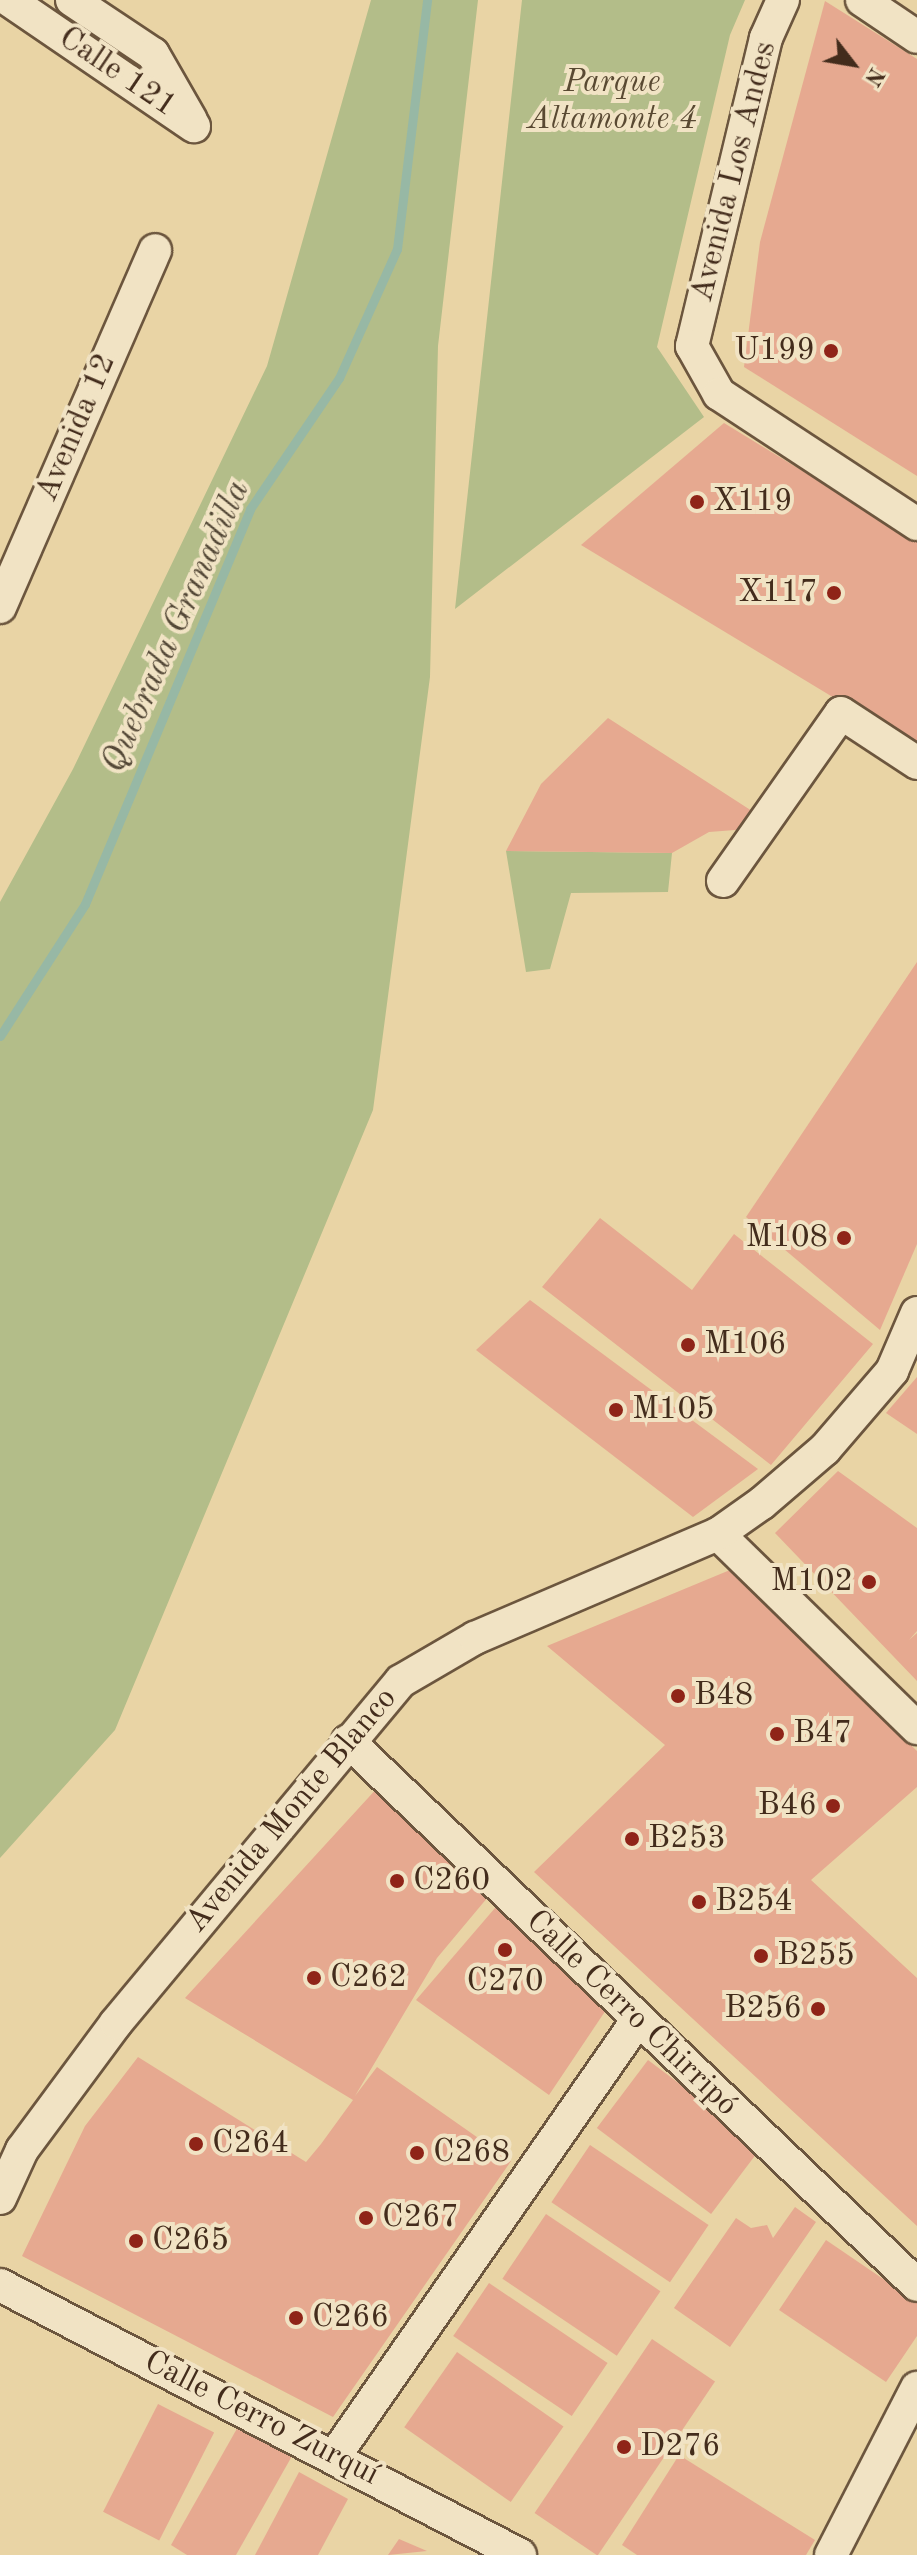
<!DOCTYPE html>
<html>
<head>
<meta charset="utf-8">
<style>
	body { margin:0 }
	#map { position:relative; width:917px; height:2555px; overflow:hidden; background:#e9d4a5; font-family:"Old Standard TT",serif }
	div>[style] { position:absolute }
	.green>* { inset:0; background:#b3bd89 }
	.stream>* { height:9px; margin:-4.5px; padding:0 4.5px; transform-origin:4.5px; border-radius:4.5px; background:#97b8a5 }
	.building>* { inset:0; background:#e6a990; transform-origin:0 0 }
	.roads { filter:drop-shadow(2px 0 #6c563e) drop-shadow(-2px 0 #6c563e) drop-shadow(0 2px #6c563e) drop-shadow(0 -2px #6c563e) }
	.street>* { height:32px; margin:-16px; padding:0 16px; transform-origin:16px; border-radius:16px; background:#f1e3c4 }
	.dots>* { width:22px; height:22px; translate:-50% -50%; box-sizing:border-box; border:4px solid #f1e3c4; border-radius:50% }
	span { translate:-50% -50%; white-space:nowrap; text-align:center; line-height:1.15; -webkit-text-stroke:8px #f1e3c4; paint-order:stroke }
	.street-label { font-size:32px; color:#432c1c }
	.park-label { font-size:32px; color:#594932; font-style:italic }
	.poi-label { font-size:32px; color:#432c1c }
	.right { translate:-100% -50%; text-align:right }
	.left { translate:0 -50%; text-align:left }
	.water-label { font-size:34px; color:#544837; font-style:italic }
	.north { position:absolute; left:813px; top:24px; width:80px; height:80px; -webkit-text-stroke:6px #f1e3c4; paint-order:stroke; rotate:121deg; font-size:22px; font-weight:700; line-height:32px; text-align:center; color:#432c1c }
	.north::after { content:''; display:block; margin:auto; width:28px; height:36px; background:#432c1c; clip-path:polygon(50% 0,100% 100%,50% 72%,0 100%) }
</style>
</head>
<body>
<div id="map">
	<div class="green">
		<div style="clip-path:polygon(371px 0,478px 0,438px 346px,430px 677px,373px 1110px,115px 1730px,0 1858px,0 902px,73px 769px,267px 366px)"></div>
		<div style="clip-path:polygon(522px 0,745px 0,730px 35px,657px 347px,704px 417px,455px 609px)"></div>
		<div style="clip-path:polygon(506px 851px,672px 853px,668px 892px,571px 893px,550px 969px,526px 972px)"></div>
	</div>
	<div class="stream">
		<div style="left:0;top:1036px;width:157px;rotate:-57.2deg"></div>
		<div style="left:85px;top:904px;width:428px;rotate:-67.3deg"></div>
		<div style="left:250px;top:509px;width:158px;rotate:-55.8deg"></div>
		<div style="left:339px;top:378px;width:141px;rotate:-65.8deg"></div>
		<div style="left:397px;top:249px;width:251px;rotate:-83.1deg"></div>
	</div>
	<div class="building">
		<div style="clip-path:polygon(825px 1px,917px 59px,917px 476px,744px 367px,760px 242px)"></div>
		<div style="clip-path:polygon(724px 423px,917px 541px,917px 748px,581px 545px)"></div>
		<div style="clip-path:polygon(608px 718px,752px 811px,759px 814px,748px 829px,709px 832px,672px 853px,506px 851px,541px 784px)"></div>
		<div style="clip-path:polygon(917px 962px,917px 1244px,880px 1330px,746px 1217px)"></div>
		<div style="clip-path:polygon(600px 1218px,692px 1290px,734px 1234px,873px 1344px,771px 1465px,542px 1287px)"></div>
		<div style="clip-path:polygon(530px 1300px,758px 1469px,693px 1517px,476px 1350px)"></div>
		<div style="clip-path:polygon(917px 1377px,917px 1434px,886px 1413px)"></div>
		<div style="clip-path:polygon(838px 1471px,917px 1528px,917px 1631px,909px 1640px,917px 1633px,917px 1681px,775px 1533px)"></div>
		<div style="clip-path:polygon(730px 1570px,917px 1751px,917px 1787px,811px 1880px,917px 1978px,917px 2226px,534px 1872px,665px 1745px,547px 1646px)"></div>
		<div style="clip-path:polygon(379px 1786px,493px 1891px,437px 1958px,355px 2096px,377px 2067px,511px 2161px,333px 2417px,22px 2256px,85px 2126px,138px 2057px,306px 2162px,321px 2144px,353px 2100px,185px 1998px)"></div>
		<div style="clip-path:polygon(501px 1901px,608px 2007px,549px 2095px,416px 2000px)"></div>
		<div style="left:648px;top:2060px;width:143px;height:85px;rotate:37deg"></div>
		<div style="left:590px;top:2145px;width:143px;height:69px;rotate:34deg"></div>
		<div style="clip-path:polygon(795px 2207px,816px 2222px,730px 2347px,674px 2308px,736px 2218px,751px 2228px,767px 2225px,773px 2238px)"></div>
		<div style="left:546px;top:2214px;width:138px;height:78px;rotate:34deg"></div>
		<div style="clip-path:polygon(826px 2240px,917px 2302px,917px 2336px,886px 2382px,779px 2310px)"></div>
		<div style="left:489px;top:2283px;width:143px;height:64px;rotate:34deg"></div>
		<div style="left:652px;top:2339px;width:76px;height:210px;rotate:34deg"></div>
		<div style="left:457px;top:2352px;width:130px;height:92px;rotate:35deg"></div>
		<div style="left:158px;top:2404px;width:63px;height:121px;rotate:27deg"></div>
		<div style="clip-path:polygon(239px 2425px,292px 2456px,236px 2555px,187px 2555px,171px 2545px)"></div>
		<div style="clip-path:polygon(679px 2455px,815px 2540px,806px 2555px,637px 2555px,622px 2545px)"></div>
		<div style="clip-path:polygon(299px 2472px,348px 2499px,318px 2555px,255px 2555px)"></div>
		<div style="clip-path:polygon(399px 2539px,427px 2551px,388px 2555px)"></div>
	</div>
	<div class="roads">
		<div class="street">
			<div style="left:9px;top:0;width:224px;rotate:34.3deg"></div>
			<div style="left:72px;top:0;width:97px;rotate:33.7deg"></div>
			<div style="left:153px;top:54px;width:76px;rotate:60.1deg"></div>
			<div style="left:783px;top:0;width:42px;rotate:114.1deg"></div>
			<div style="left:766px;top:38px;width:317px;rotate:103.5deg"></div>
			<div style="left:692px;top:346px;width:55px;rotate:60.6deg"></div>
			<div style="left:719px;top:394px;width:237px;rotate:33.3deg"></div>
			<div style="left:862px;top:0;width:66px;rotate:33.9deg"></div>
			<div style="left:0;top:607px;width:389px;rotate:-66.5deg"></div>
			<div style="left:723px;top:881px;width:205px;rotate:-54.9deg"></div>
			<div style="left:841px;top:713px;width:91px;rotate:33.3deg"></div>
			<div style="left:718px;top:1534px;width:278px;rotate:44.3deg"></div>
			<div style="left:348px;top:1741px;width:787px;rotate:43.71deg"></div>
			<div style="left:0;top:2198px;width:53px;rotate:-65.4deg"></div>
			<div style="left:22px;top:2150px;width:158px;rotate:-53.5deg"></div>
			<div style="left:116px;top:2023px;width:445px;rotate:-50.2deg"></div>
			<div style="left:401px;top:1681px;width:86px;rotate:-30.2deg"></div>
			<div style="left:475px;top:1638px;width:264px;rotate:-23.2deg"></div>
			<div style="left:718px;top:1534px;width:54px;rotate:-35.2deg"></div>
			<div style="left:762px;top:1503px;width:83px;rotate:-40.6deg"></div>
			<div style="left:825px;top:1449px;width:103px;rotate:-49.3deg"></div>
			<div style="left:892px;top:1371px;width:63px;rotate:-66.7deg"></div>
			<div style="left:0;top:2285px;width:586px;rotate:27.44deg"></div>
			<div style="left:334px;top:2457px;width:531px;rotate:-55.2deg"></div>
			<div style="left:831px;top:2555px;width:188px;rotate:-62.8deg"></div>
		</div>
	</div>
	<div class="dots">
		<div style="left:831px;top:351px;background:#8f2418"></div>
		<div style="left:697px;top:502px;background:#8f2418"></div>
		<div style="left:834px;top:593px;background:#8f2418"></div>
		<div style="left:844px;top:1238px;background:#8f2418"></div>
		<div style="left:688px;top:1345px;background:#8f2418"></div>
		<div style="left:616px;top:1410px;background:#8f2418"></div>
		<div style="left:869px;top:1582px;background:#8f2418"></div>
		<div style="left:678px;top:1696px;background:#8f2418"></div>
		<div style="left:777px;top:1734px;background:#8f2418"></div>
		<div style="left:833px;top:1806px;background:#8f2418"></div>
		<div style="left:632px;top:1839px;background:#8f2418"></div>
		<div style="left:397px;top:1881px;background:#8f2418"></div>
		<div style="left:699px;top:1902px;background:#8f2418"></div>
		<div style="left:505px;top:1950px;background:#8f2418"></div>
		<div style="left:761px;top:1956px;background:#8f2418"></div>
		<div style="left:314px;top:1978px;background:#8f2418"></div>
		<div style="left:818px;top:2009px;background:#8f2418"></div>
		<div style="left:196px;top:2144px;background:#8f2418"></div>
		<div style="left:417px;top:2153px;background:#8f2418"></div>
		<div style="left:366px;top:2218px;background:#8f2418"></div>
		<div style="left:136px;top:2241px;background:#8f2418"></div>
		<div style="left:296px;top:2318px;background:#8f2418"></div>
		<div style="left:624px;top:2447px;background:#8f2418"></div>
	</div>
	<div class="street-label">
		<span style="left:117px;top:73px;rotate:34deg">Calle 121</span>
		<span style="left:735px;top:172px;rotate:-76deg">Avenida Los Andes</span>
		<span style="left:77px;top:428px;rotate:-67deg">Avenida 12</span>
		<span style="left:292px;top:1811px;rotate:-50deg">Avenida Monte Blanco</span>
		<span style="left:631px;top:2014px;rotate:44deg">Calle Cerro Chirripó</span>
		<span style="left:261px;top:2419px;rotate:27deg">Calle Cerro Zurquí</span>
	</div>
	<div class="park-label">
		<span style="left:612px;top:102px">Parque<br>Altamonte 4</span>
	</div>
	<div class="poi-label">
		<span class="right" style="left:815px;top:351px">U199</span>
		<span class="left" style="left:713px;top:502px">X119</span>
		<span class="right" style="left:818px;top:593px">X117</span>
		<span class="right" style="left:828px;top:1238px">M108</span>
		<span class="left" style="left:704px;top:1345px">M106</span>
		<span class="left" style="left:632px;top:1410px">M105</span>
		<span class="right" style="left:853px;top:1582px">M102</span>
		<span class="left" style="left:694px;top:1696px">B48</span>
		<span class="left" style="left:793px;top:1734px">B47</span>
		<span class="right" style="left:817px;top:1806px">B46</span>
		<span class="left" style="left:648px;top:1839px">B253</span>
		<span class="left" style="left:413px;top:1881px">C260</span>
		<span class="left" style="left:715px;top:1902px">B254</span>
		<span class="left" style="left:777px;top:1956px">B255</span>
		<span class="left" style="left:330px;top:1978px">C262</span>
		<span style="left:505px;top:1982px">C270</span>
		<span class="right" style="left:802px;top:2009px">B256</span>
		<span class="left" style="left:212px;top:2144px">C264</span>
		<span class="left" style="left:433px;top:2153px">C268</span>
		<span class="left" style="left:382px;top:2218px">C267</span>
		<span class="left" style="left:152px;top:2241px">C265</span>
		<span class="left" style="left:312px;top:2318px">C266</span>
		<span class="left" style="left:640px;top:2447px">D276</span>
	</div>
	<div class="water-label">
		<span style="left:177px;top:627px;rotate:-66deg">Quebrada Granadilla</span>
	</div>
	<div class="north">N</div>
</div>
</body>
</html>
